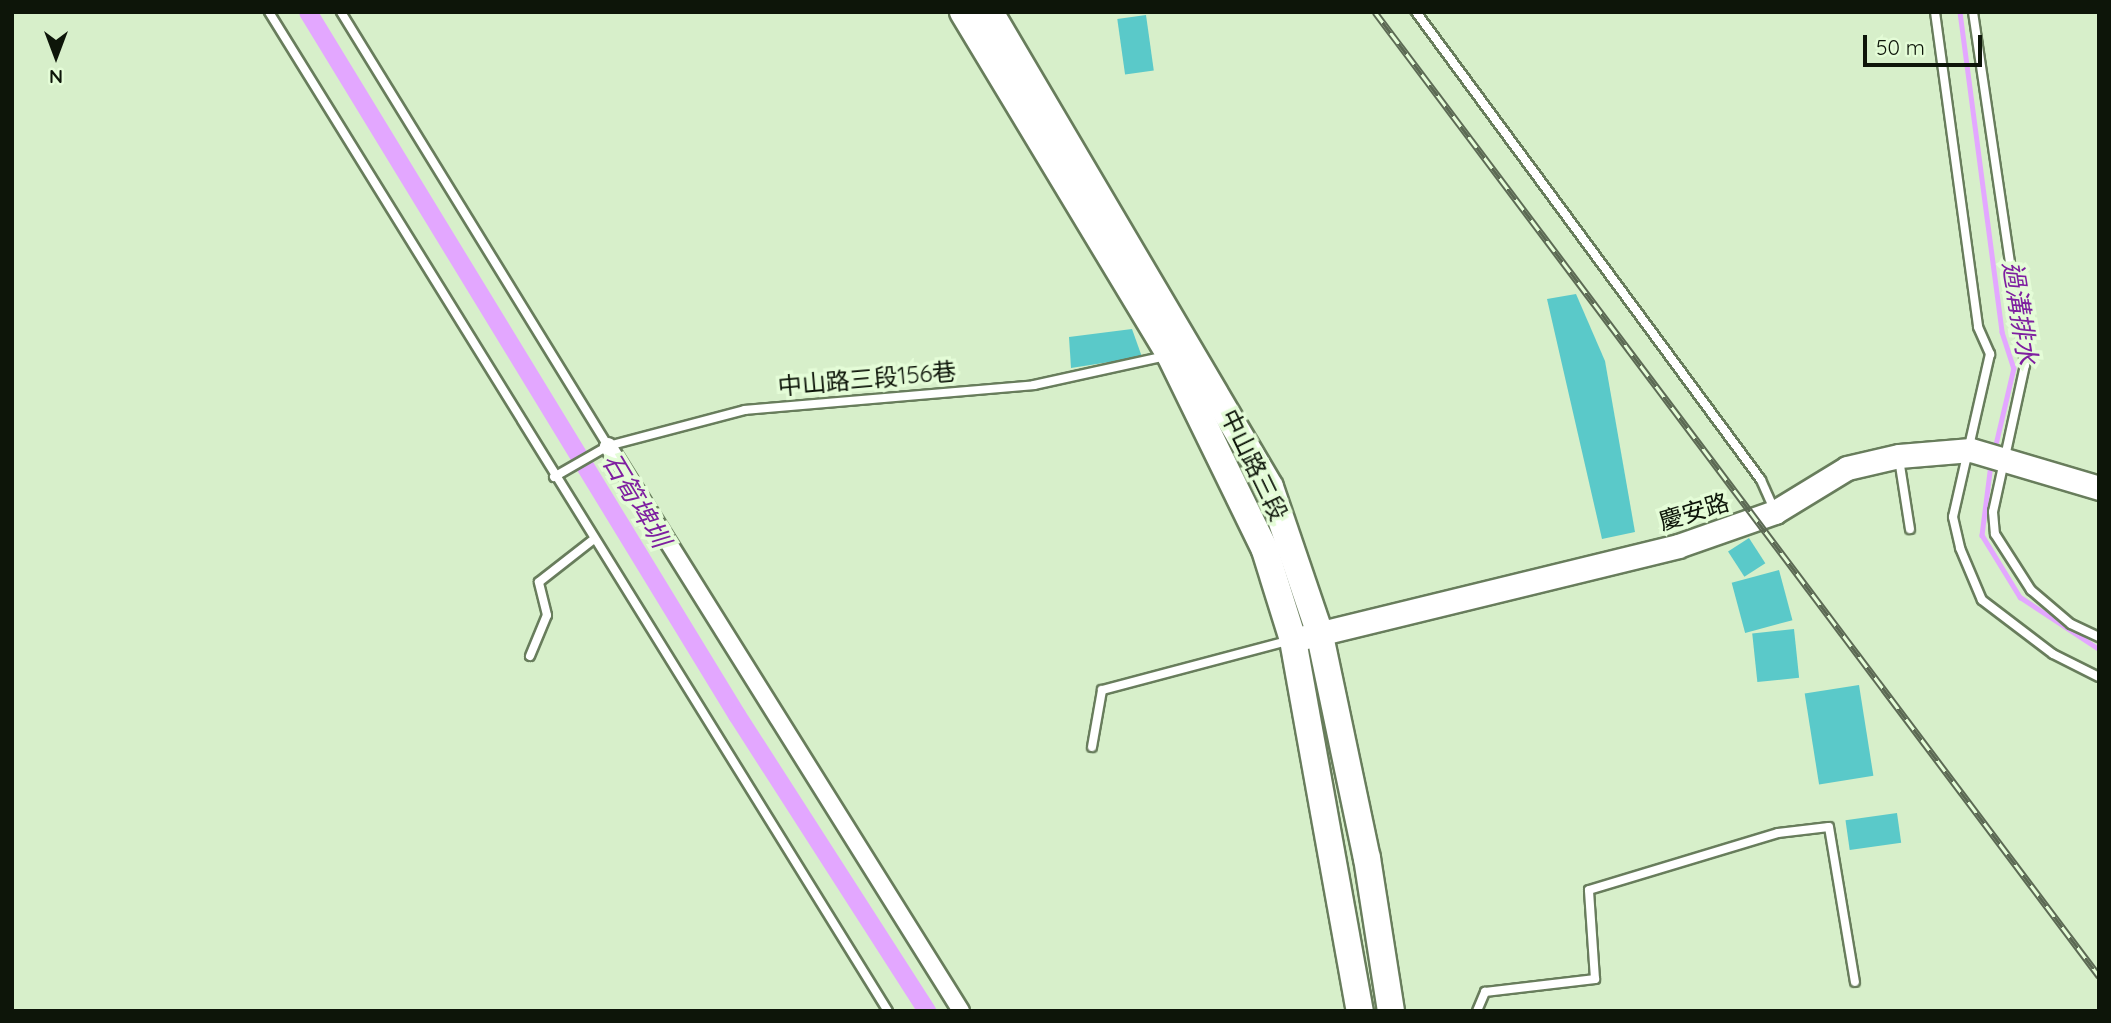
<!DOCTYPE html>
<html>
<head>
<meta charset="utf-8">
<style>
	body { margin:0 }
	#map { position:relative; width:2111px; height:1023px; overflow:hidden; background:#d7efca; font-family:Quicksand,"Noto Sans TC",sans-serif }
	div>[style] { position:absolute }
	.stream>* { height:4.5px; margin:-2.25px; padding:0 2.25px; transform-origin:2.25px; border-radius:2.25px; background:#e3a7ff }
	.canal>* { height:18px; margin:-9px; padding:0 9px; transform-origin:9px; border-radius:9px; background:#e3a7ff }
	.building>* { inset:0; background:#5ac9c9; transform-origin:0 0 }
	.roads { filter:drop-shadow(2px 0 #687d5c) drop-shadow(-2px 0 #687d5c) drop-shadow(0 2px #687d5c) drop-shadow(0 -2px #687d5c) }
	.lane>* { height:8px; margin:-4px; padding:0 4px; transform-origin:4px; border-radius:4px; background:#fff }
	.street>* { height:16px; margin:-8px; padding:0 8px; transform-origin:8px; border-radius:8px; background:#fff }
	.secondary>* { height:23px; margin:-11.5px; padding:0 11.5px; transform-origin:11.5px; border-radius:11.5px; background:#fff }
	.primary>* { height:26px; margin:-13px; padding:0 13px; transform-origin:13px; border-radius:13px; background:#fff }
	.rail>* { height:7px; margin-top:-3.5px; transform-origin:0; background:repeating-linear-gradient(90deg,#e4fcd7 0 13px,#5c6a54 0 26px); box-sizing:border-box; border-block:2px solid #5c6a54 }
	span { translate:-50% -50%; white-space:nowrap; text-align:center; line-height:1.15; -webkit-text-stroke:7px #e4fcd7; paint-order:stroke }
	.street-label { font-size:24px; color:#0d1509 }
	.water-label { font-size:26px; color:#7e1fa0; font-style:italic }
	.frame { position:absolute; inset:0; border:14px solid #0d1509; pointer-events:none }
	.north { position:absolute; left:21px; top:21px; width:70px; height:70px; -webkit-text-stroke:5px #e4fcd7; paint-order:stroke; rotate:180deg; font-size:19px; font-weight:700; line-height:28px; text-align:center; color:#0d1509 }
	.north::after { content:''; display:block; margin:auto; width:24px; height:32px; background:#0d1509; clip-path:polygon(50% 0,100% 100%,50% 72%,0 100%) }
	.scale { position:absolute; left:1863px; top:35px; width:119px; height:32px; box-sizing:border-box; border:4px solid #0d1509; border-top:0; padding-left:9px; font-size:21px; line-height:24px; white-space:nowrap; color:#0d1509; -webkit-text-stroke:5px #e4fcd7; paint-order:stroke }
</style>
</head>
<body>
<div id="map">
	<div class="stream">
		<div style="left:1960px;top:12px;width:323px;rotate:82.5deg"></div>
		<div style="left:2002px;top:332px;width:38px;rotate:72deg"></div>
		<div style="left:2014px;top:368px;width:83px;rotate:103.2deg"></div>
		<div style="left:1991px;top:464px;width:72px;rotate:97.2deg"></div>
		<div style="left:1982px;top:535px;width:73px;rotate:58.5deg"></div>
		<div style="left:2020px;top:597px;width:95px;rotate:33.4deg"></div>
	</div>
	<div class="canal">
		<div style="left:308px;top:12px;width:824px;rotate:58.61deg"></div>
		<div style="left:737px;top:715px;width:352px;rotate:57.3deg"></div>
	</div>
	<div class="building">
		<div style="left:1146px;top:15px;width:56px;height:29px;rotate:82deg"></div>
		<div style="clip-path:polygon(1576px 294px,1605px 361px,1635px 532px,1602px 539px,1547px 299px)"></div>
		<div style="clip-path:polygon(1132px 329px,1142px 357px,1071px 368px,1069px 337px)"></div>
		<div style="left:1749px;top:538px;width:30px;height:25px;rotate:57deg"></div>
		<div style="left:1779px;top:570px;width:52px;height:49px;rotate:75deg"></div>
		<div style="left:1794px;top:629px;width:49px;height:42px;rotate:84deg"></div>
		<div style="left:1859px;top:685px;width:92px;height:55px;rotate:81deg"></div>
		<div style="left:1897px;top:813px;width:30px;height:52px;rotate:82deg"></div>
	</div>
	<div class="roads">
		<div class="lane">
			<div style="left:269px;top:12px;width:1175px;rotate:58.22deg"></div>
			<div style="left:341px;top:12px;width:510px;rotate:58.4deg"></div>
			<div style="left:1416px;top:12px;width:581px;rotate:53.6deg"></div>
			<div style="left:1761px;top:480px;width:32px;rotate:66deg"></div>
			<div style="left:1935px;top:12px;width:318px;rotate:82.2deg"></div>
			<div style="left:1978px;top:327px;width:30px;rotate:66deg"></div>
			<div style="left:1990px;top:354px;width:167px;rotate:102.8deg"></div>
			<div style="left:1953px;top:517px;width:32px;rotate:77deg"></div>
			<div style="left:1960px;top:548px;width:56px;rotate:67.1deg"></div>
			<div style="left:1982px;top:600px;width:89px;rotate:37.3deg"></div>
			<div style="left:2053px;top:654px;width:51px;rotate:26.6deg"></div>
			<div style="left:1973px;top:12px;width:357px;rotate:81.6deg"></div>
			<div style="left:2025px;top:365px;width:150px;rotate:102.3deg"></div>
			<div style="left:1993px;top:512px;width:22px;rotate:85deg"></div>
			<div style="left:1995px;top:534px;width:67px;rotate:57.3deg"></div>
			<div style="left:2031px;top:590px;width:52px;rotate:40.4deg"></div>
			<div style="left:2071px;top:624px;width:31px;rotate:25deg"></div>
			<div style="left:1899px;top:459px;width:71px;rotate:81.1deg"></div>
			<div style="left:554px;top:477px;width:62px;rotate:-29.9deg"></div>
			<div style="left:608px;top:446px;width:142px;rotate:-14.7deg"></div>
			<div style="left:745px;top:410px;width:290px;rotate:-4.9deg"></div>
			<div style="left:1034px;top:385px;width:135px;rotate:-12.4deg"></div>
			<div style="left:530px;top:656px;width:44px;rotate:-67.5deg"></div>
			<div style="left:547px;top:615px;width:34px;rotate:-104deg"></div>
			<div style="left:539px;top:582px;width:70px;rotate:-38deg"></div>
			<div style="left:1092px;top:747px;width:58px;rotate:-80deg"></div>
			<div style="left:1102px;top:690px;width:196px;rotate:-14.8deg"></div>
			<div style="left:1477px;top:1011px;width:21px;rotate:-67deg"></div>
			<div style="left:1485px;top:992px;width:111px;rotate:-6.7deg"></div>
			<div style="left:1595px;top:979px;width:89px;rotate:-93.9deg"></div>
			<div style="left:1589px;top:890px;width:197px;rotate:-16.8deg"></div>
			<div style="left:1778px;top:833px;width:51px;rotate:-6.7deg"></div>
			<div style="left:1829px;top:827px;width:157px;rotate:80.5deg"></div>
		</div>
		<div class="street">
			<div style="left:608px;top:446px;width:666px;rotate:58deg"></div>
		</div>
		<div class="secondary">
			<div style="left:1293px;top:640px;width:396px;rotate:-13.7deg"></div>
			<div style="left:1678px;top:546px;width:103px;rotate:-19.3deg"></div>
			<div style="left:1775px;top:512px;width:84px;rotate:-31.4deg"></div>
			<div style="left:1847px;top:468px;width:53px;rotate:-13deg"></div>
			<div style="left:1899px;top:456px;width:72px;rotate:-4.8deg"></div>
			<div style="left:1971px;top:450px;width:134px;rotate:16.5deg"></div>
		</div>
		<div class="primary">
			<div style="left:963px;top:12px;width:401px;rotate:58.9deg"></div>
			<div style="left:1170px;top:355px;width:217px;rotate:64deg"></div>
			<div style="left:1265px;top:550px;width:94px;rotate:72.7deg"></div>
			<div style="left:1293px;top:640px;width:377px;rotate:79.8deg"></div>
			<div style="left:990px;top:12px;width:551px;rotate:59.48deg"></div>
			<div style="left:1270px;top:487px;width:152px;rotate:71.2deg"></div>
			<div style="left:1319px;top:631px;width:232px;rotate:78.1deg"></div>
			<div style="left:1367px;top:858px;width:155px;rotate:81.1deg"></div>
		</div>
	</div>
	<div class="rail">
		<div style="left:1375px;top:12px;width:1206px;rotate:53.09deg"></div>
	</div>
	<div class="street-label">
		<span style="left:867px;top:379px;rotate:-5deg">中山路三段156巷</span>
		<span style="left:1254px;top:465px;rotate:64deg">中山路三段</span>
		<span style="left:1694px;top:512px;rotate:-17deg">慶安路</span>
	</div>
	<div class="water-label">
		<span style="left:2020px;top:313px;rotate:81deg">過溝排水</span>
		<span style="left:636px;top:500px;rotate:59deg">石筍埤圳</span>
	</div>
	<div class="frame"></div>
	<div class="north">N</div>
	<div class="scale">50 m</div>
</div>
</body>
</html>
